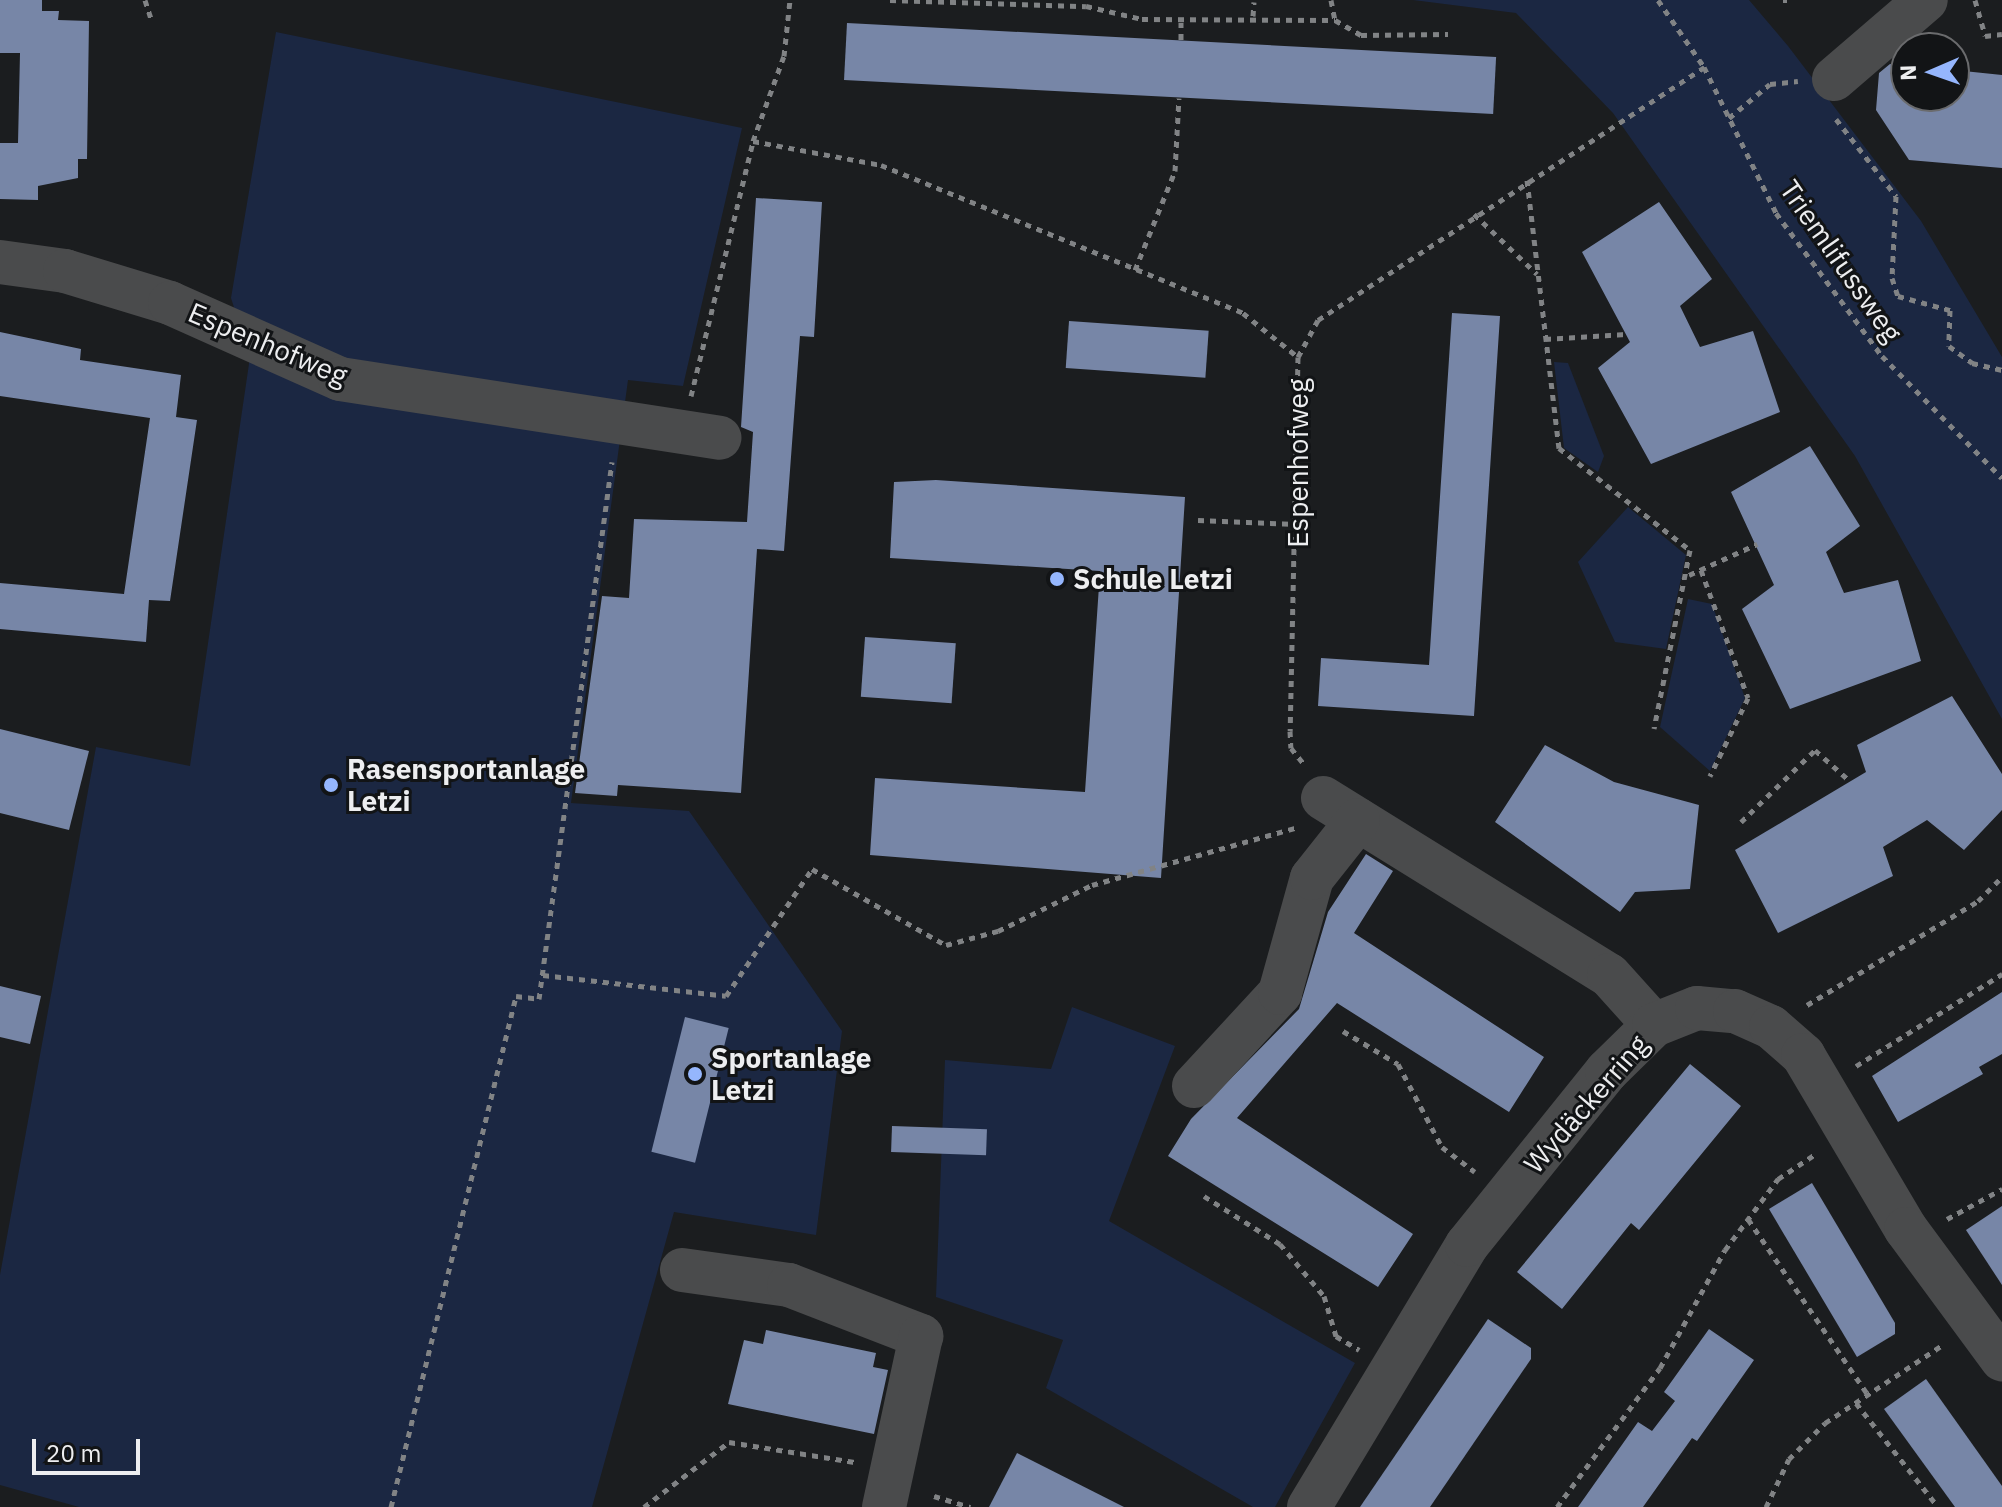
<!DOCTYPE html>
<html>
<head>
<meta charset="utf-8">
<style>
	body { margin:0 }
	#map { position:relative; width:2002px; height:1507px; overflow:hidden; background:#1b1d1f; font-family:"IBM Plex Sans",sans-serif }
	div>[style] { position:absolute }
	.green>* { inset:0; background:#1b2742 }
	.building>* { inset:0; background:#7786a7; transform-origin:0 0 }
	.path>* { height:5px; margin-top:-2.5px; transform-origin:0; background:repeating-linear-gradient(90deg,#818385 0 6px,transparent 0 12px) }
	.minor>* { height:44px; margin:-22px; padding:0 22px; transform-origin:22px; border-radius:22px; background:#4a4b4c }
	.dots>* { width:22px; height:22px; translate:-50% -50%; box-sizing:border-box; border:4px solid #121416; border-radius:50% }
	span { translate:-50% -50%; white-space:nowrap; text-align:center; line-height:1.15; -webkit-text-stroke:6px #121416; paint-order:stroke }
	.street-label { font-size:28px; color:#edeef0 }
	.poi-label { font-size:28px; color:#edeef0; font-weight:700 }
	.left { translate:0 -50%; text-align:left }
	.north { position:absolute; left:1890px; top:32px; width:80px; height:80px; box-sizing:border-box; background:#121416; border:2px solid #6a6b6d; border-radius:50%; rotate:268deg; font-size:22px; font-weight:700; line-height:32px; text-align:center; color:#edeef0 }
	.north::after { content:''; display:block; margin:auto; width:28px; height:36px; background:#95b6fd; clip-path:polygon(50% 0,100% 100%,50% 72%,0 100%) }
	.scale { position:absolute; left:32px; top:1439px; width:108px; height:36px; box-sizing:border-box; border:4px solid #edeef0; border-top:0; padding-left:10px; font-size:24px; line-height:28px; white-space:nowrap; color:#edeef0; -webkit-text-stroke:6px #121416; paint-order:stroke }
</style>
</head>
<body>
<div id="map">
	<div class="green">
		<div style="clip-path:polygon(1413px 0,1749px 0,1788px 46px,1921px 221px,2002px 357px,2002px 719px,1855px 456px,1613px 113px,1516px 13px)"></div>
		<div style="clip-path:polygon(276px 32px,742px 128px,683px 386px,628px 380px,571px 803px,689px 811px,842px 1031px,816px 1235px,674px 1212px,592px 1507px,79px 1507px,0 1485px,0 1275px,96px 747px,190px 766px,250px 357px,231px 298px)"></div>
		<div style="clip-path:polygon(1554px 362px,1568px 363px,1604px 456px,1598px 472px,1564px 448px)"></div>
		<div style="clip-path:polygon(1628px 507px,1686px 555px,1666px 649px,1615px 642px,1578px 562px)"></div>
		<div style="clip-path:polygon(1688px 599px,1712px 604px,1745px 698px,1710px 771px,1660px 727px)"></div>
		<div style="clip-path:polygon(1072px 1007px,1175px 1046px,1109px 1221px,1355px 1363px,1275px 1507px,1253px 1507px,1046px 1388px,1063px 1340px,936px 1297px,945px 1060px,1051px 1069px)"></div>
	</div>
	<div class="building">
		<div style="clip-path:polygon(0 0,42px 0,42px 11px,59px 11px,58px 20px,89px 21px,87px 159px,78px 159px,78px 178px,38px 186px,38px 200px,0 199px,0 143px,18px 143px,20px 53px,0 53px)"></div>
		<div style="left:847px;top:23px;width:650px;height:57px;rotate:3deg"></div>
		<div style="clip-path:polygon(1890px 64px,1906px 66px,1906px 96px,1954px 96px,1954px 70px,2002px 75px,2002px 168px,1909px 160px,1876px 110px,1879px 73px)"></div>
		<div style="clip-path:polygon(756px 198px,822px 202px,814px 337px,800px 336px,784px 551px,757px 549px,741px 793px,618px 785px,617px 796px,575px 793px,602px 596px,629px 598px,634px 519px,747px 522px,753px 432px,741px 427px)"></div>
		<div style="clip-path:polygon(1659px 202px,1712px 279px,1680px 306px,1700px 347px,1753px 331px,1780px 412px,1651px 464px,1598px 368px,1630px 342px,1582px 252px)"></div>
		<div style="clip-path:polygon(1452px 313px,1500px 316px,1474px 716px,1318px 706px,1321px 658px,1429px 665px)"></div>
		<div style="left:1069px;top:321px;width:140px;height:47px;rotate:4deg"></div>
		<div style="clip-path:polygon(0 332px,81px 349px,80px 360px,181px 375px,176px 417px,197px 420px,170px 601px,149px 600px,146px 642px,0 629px,0 583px,124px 594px,150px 418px,0 396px)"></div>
		<div style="clip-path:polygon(1810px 446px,1860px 526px,1826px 552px,1844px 593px,1898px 580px,1921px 661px,1790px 709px,1742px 609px,1774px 585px,1731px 492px)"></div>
		<div style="clip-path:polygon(936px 480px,1185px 497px,1161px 878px,870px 855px,875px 778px,1085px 792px,1100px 571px,890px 558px,894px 482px)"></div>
		<div style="left:865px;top:637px;width:91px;height:60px;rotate:4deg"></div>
		<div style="clip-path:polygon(1952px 696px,2002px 774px,2002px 810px,1964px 850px,1927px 820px,1883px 847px,1893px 876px,1778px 933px,1735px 850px,1866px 772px,1857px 745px)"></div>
		<div style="clip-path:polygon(0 729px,89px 751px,69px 830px,0 813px)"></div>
		<div style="clip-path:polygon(1545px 745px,1614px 782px,1699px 805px,1690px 889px,1635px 892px,1620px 912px,1495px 822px)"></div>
		<div style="clip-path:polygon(1366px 854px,1393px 871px,1354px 933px,1544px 1057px,1509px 1112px,1337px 1003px,1237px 1118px,1413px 1234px,1378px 1287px,1168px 1156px,1191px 1119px,1299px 1009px,1328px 912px)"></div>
		<div style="clip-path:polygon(0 986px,41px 996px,30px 1044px,0 1037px)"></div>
		<div style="clip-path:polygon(2002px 992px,2002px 1054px,1979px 1067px,1983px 1074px,1898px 1122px,1872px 1076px)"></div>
		<div style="left:685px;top:1017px;width:45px;height:139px;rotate:14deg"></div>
		<div style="clip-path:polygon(1690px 1064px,1741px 1106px,1639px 1230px,1631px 1223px,1562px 1309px,1517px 1272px)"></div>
		<div style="left:892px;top:1126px;width:95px;height:26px;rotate:2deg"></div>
		<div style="clip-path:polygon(1812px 1183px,1895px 1323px,1895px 1334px,1857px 1357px,1769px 1209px)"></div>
		<div style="clip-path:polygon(2002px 1206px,2002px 1285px,1966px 1230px)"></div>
		<div style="clip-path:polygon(1488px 1319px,1531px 1348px,1531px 1359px,1430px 1507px,1360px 1507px)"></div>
		<div style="clip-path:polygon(1709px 1329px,1754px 1360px,1697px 1441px,1692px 1438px,1643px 1507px,1578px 1507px,1638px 1422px,1652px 1431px,1675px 1401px,1664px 1392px)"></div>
		<div style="clip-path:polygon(766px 1330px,876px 1353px,873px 1367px,888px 1370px,874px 1434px,728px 1404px,744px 1340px,763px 1344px)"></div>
		<div style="clip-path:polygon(1926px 1379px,2002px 1486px,2002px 1507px,1955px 1507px,1884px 1409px)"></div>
		<div style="clip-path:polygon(1017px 1453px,1124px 1507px,989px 1507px)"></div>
	</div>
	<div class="path">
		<div style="left:145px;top:0;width:23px;rotate:72deg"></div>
		<div style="left:890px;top:0;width:196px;rotate:1.8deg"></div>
		<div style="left:1086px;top:6px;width:57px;rotate:13.1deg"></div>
		<div style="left:1142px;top:19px;width:193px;rotate:0.3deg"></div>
		<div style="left:1335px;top:20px;width:30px;rotate:30deg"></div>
		<div style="left:1361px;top:35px;width:87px;rotate:-0.7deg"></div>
		<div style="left:1331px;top:0;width:20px;rotate:79deg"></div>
		<div style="left:1658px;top:0;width:81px;rotate:55.5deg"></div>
		<div style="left:1704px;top:67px;width:163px;rotate:63.7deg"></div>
		<div style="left:1776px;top:213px;width:178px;rotate:53.5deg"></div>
		<div style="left:1882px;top:356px;width:171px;rotate:45.5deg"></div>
		<div style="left:1783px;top:0;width:4px"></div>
		<div style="left:1975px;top:0;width:37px;rotate:74deg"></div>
		<div style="left:1985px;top:36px;width:17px;rotate:-7deg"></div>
		<div style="left:1253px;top:16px;width:14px;rotate:-86deg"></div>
		<div style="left:1181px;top:40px;width:20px;rotate:-90deg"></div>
		<div style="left:1729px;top:118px;width:53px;rotate:-39.7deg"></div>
		<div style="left:1770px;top:84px;width:28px;rotate:-6deg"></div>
		<div style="left:1836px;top:119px;width:98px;rotate:52.1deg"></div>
		<div style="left:1896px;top:196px;width:82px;rotate:92.8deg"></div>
		<div style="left:1892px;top:278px;width:19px;rotate:72deg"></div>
		<div style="left:1898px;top:296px;width:54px;rotate:15.1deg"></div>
		<div style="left:1950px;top:310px;width:36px;rotate:92deg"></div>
		<div style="left:1949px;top:346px;width:29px;rotate:36deg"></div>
		<div style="left:1972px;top:363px;width:31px;rotate:13deg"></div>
		<div style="left:753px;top:141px;width:90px;rotate:-70deg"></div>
		<div style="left:784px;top:56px;width:56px;rotate:-83.9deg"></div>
		<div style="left:1527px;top:180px;width:270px;rotate:83.2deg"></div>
		<div style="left:1559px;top:448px;width:166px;rotate:37.9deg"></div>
		<div style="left:1690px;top:550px;width:182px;rotate:101.4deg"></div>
		<div style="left:1474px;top:214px;width:87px;rotate:43.6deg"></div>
		<div style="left:1135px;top:270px;width:107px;rotate:-68deg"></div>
		<div style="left:1175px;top:171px;width:73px;rotate:-86.9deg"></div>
		<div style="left:1545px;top:339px;width:81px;rotate:-3.5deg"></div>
		<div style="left:1298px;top:357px;width:42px;rotate:-61.6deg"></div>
		<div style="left:1318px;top:320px;width:462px;rotate:-33.2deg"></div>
		<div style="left:691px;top:396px;width:262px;rotate:-76.3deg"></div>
		<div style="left:753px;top:141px;width:130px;rotate:10.6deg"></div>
		<div style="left:881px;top:165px;width:391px;rotate:22.2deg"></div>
		<div style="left:1243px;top:313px;width:70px;rotate:38.7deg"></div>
		<div style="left:1298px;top:357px;width:374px;rotate:91.2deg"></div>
		<div style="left:1290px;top:731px;width:17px;rotate:87deg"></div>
		<div style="left:1291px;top:748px;width:21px;rotate:51deg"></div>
		<div style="left:1198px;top:520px;width:99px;rotate:2.3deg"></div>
		<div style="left:1701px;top:570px;width:136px;rotate:69.8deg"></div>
		<div style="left:1748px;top:698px;width:87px;rotate:116deg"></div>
		<div style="left:1689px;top:575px;width:75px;rotate:-24.5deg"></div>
		<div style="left:1741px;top:822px;width:103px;rotate:-44.2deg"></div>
		<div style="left:1815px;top:750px;width:48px;rotate:41.6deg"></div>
		<div style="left:543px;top:975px;width:184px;rotate:6.5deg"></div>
		<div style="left:726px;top:996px;width:153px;rotate:-55.9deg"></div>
		<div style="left:812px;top:869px;width:154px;rotate:29.6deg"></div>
		<div style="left:946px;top:945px;width:54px;rotate:-15.1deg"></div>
		<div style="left:998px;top:931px;width:105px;rotate:-26.1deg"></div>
		<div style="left:1092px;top:885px;width:215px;rotate:-15.7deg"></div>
		<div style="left:1807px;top:1005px;width:200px;rotate:-31.3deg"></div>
		<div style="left:1978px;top:901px;width:34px;rotate:-45deg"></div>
		<div style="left:1343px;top:1031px;width:64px;rotate:31deg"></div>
		<div style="left:1398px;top:1064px;width:94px;rotate:62.1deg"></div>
		<div style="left:1442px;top:1147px;width:41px;rotate:37.1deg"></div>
		<div style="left:1856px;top:1066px;width:173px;rotate:-32.2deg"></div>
		<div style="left:1204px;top:1196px;width:90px;rotate:32.3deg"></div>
		<div style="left:1280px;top:1244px;width:68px;rotate:49.8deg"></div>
		<div style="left:1324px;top:1296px;width:42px;rotate:73.3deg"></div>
		<div style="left:1336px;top:1336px;width:27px;rotate:31deg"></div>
		<div style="left:1748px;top:1219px;width:213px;rotate:55.7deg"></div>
		<div style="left:1947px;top:1219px;width:63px;rotate:-28.6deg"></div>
		<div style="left:1856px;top:1403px;width:132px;rotate:51.7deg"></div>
		<div style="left:934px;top:1496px;width:38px;rotate:17deg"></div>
		<div style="left:391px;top:1507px;width:526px;rotate:-76.25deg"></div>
		<div style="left:516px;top:996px;width:23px;rotate:7deg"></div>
		<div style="left:539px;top:999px;width:542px;rotate:-82.26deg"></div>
		<div style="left:644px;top:1507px;width:107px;rotate:-37.4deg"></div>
		<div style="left:729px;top:1442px;width:127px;rotate:9.1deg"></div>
		<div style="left:1557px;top:1507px;width:173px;rotate:-53.5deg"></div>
		<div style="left:1660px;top:1368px;width:135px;rotate:-61.2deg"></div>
		<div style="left:1725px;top:1250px;width:89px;rotate:-53.3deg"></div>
		<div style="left:1778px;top:1179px;width:47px;rotate:-33.7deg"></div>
		<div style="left:1766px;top:1507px;width:53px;rotate:-64.4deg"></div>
		<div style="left:1789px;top:1459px;width:51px;rotate:-45deg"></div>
		<div style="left:1825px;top:1423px;width:143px;rotate:-33.6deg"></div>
	</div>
	<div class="minor">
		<div style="left:1834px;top:79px;width:121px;rotate:-40.7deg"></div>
		<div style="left:0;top:262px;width:66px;rotate:7.9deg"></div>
		<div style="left:65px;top:271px;width:110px;rotate:16.9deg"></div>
		<div style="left:170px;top:303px;width:186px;rotate:24.1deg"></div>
		<div style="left:340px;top:379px;width:384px;rotate:8.8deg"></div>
		<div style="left:1323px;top:798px;width:336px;rotate:31.8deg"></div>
		<div style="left:1609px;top:975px;width:67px;rotate:48deg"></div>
		<div style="left:1194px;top:1086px;width:127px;rotate:-47.2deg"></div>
		<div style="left:1280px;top:993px;width:119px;rotate:-74.5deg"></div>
		<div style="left:1312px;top:878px;width:74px;rotate:-51.6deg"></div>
		<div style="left:682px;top:1270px;width:108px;rotate:8deg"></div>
		<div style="left:789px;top:1285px;width:142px;rotate:21.1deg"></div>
		<div style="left:921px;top:1336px;width:175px;rotate:102.2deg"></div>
		<div style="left:1309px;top:1507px;width:306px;rotate:-58.9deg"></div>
		<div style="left:1467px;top:1245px;width:223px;rotate:-51.2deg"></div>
		<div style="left:1607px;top:1071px;width:66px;rotate:-44.4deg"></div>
		<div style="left:1654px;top:1025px;width:46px;rotate:-21.6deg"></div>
		<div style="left:1697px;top:1008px;width:38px;rotate:5deg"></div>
		<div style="left:1735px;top:1011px;width:39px;rotate:24deg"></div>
		<div style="left:1771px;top:1027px;width:43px;rotate:41.2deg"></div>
		<div style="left:1803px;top:1055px;width:202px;rotate:59.4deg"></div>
		<div style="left:1906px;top:1229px;width:162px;rotate:53.6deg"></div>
	</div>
	<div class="dots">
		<div style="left:1057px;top:579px;background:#95b6fd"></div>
		<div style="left:331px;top:785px;background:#95b6fd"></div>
		<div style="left:695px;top:1074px;background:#95b6fd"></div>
	</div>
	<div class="street-label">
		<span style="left:1841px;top:261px;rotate:55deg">Triemlifussweg</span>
		<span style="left:268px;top:344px;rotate:23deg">Espenhofweg</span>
		<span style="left:1298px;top:463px;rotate:-90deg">Espenhofweg</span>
		<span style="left:1586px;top:1104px;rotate:-49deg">Wydäckerring</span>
	</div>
	<div class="poi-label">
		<span class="left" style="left:1073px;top:579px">Schule Letzi</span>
		<span class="left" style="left:347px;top:785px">Rasensportanlage<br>Letzi</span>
		<span class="left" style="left:711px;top:1074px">Sportanlage<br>Letzi</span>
	</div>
	<div class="north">N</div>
	<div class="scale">20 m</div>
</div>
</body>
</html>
